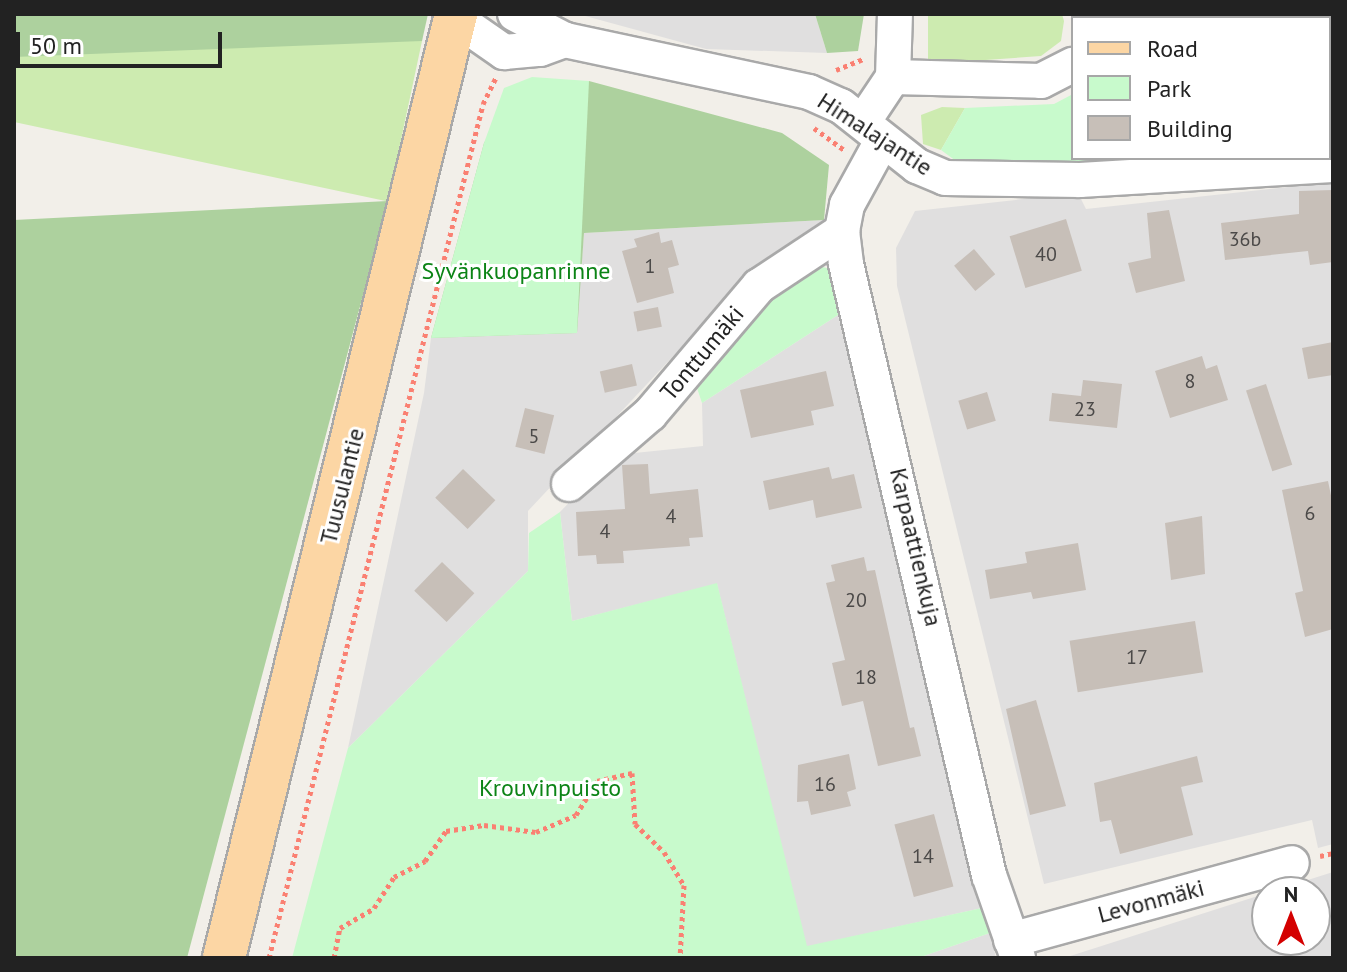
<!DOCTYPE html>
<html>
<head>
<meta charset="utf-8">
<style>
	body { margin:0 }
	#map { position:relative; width:1347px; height:972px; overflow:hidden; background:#f2efe9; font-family:"PT Sans",sans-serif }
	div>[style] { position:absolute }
	.residential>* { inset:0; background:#e0dfdf }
	.grass>* { inset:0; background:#cdebb0; transform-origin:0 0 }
	.forest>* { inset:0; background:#add19e }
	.park>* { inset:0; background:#c8facc }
	.building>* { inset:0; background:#c7bfb8; transform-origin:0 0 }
	.path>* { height:5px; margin-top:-2.5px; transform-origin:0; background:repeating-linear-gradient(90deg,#fa8072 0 4px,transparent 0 8px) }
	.roads { filter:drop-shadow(2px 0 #a9a9a9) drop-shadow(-2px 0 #a9a9a9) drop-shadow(0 2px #a9a9a9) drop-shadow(0 -2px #a9a9a9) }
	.minor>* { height:34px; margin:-17px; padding:0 17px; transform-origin:17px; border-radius:17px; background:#fff }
	.major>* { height:42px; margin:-21px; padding:0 21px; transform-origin:21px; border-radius:21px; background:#fcd6a4 }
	span { translate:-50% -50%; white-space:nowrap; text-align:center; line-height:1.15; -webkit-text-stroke:6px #fff; paint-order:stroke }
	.number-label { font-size:20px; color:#4b4948 }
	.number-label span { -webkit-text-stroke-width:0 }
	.street-label { font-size:24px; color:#222 }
	.park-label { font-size:24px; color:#0c8416 }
	.frame { position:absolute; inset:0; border:16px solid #222; pointer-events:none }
	.legend { position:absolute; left:1071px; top:16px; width:260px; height:144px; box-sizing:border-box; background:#fff; border:2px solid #a7a7a7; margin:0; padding:10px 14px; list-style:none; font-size:24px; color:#222 }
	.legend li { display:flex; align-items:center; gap:16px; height:40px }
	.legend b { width:40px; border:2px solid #a7a7a7 }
	.north { position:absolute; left:1251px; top:876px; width:80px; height:80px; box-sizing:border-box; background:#fff; border:2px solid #a7a7a7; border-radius:50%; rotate:0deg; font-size:22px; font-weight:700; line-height:32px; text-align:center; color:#222 }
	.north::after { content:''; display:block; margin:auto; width:28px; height:36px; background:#d40000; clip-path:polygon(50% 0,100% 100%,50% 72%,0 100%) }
	.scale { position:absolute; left:16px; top:32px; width:206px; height:36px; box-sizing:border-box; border:4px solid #222; border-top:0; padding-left:10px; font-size:24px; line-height:28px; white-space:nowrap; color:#222; -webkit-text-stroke:6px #fff; paint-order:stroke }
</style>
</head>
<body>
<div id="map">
	<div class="residential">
		<div style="clip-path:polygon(578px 14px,815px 14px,827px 53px,706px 49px)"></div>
		<div style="clip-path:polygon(1333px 182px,1333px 844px,1318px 848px,1312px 820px,1044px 884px,897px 286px,896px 248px,915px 211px,1078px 193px,1086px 209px)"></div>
		<div style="clip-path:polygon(824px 220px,722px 304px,528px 511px,528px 571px,348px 748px,424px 393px,431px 338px,576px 333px,584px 233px)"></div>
		<div style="clip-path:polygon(838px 315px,982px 908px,806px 947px,717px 584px,572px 621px,560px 512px,615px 455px,703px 446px,702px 403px)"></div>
		<div style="clip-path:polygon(1333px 872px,1333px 958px,1064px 958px,1267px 893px,1267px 940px,1315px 940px,1315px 892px,1270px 892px)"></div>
		<div style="clip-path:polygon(990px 933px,996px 958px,918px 958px)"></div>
	</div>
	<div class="grass">
		<div style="clip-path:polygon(928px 14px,1062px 14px,1064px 21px,1061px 41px,1041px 56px,971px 61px,928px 59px)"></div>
		<div style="left:422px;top:41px;width:164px;height:408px;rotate:102deg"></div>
		<div style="clip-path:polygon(942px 107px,965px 108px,941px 150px,923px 144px,921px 115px)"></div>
	</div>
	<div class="forest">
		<div style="clip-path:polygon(14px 14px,428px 14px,422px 41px,14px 57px)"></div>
		<div style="clip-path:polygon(815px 14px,864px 14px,858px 51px,827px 53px)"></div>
		<div style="clip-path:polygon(589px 81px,782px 133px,829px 165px,824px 220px,584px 233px,577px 333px,431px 338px,484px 143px,508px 102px)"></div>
		<div style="clip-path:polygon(388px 201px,187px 958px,14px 958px,14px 220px)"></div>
	</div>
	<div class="park">
		<div style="clip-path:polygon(1117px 14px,1333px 14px,1333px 150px,1329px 151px,1329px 18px)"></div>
		<div style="clip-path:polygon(532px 77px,589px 81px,577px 333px,431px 338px,484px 143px,504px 88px)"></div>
		<div style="clip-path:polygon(1073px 94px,1073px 158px,1220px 158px,1088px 165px,956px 161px,941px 150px,965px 108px,1054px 104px)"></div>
		<div style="clip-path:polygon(815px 265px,834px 270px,847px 316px,838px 315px,702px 403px,695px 382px,754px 311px)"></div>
		<div style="clip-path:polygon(560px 512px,572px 621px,717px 583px,807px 946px,982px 908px,990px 933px,918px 958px,292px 958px,348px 748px,528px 571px,529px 533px)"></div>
	</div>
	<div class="building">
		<div style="clip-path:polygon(1333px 190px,1333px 262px,1310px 265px,1308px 251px,1225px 260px,1221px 223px,1299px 214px,1299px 191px)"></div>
		<div style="clip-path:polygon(1169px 210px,1185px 281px,1136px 293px,1128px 263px,1151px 258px,1147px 213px)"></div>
		<div style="left:1066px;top:219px;width:54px;height:59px;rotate:73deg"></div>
		<div style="clip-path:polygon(659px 232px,661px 243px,672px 240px,679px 265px,668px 268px,674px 293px,637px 303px,622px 251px,637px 247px,634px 239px)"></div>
		<div style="left:974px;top:249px;width:33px;height:26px;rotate:50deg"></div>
		<div style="left:658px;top:307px;width:20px;height:25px;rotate:79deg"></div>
		<div style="clip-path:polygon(1333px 342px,1333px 375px,1308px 379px,1302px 348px)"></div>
		<div style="clip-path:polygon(1202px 356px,1206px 369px,1217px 365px,1228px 400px,1170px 418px,1155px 371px)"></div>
		<div style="left:632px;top:364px;width:22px;height:33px;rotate:77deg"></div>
		<div style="clip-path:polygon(826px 371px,834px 406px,811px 411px,814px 425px,751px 438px,740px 390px)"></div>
		<div style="clip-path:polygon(1083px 380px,1122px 384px,1117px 428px,1049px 421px,1052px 393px,1081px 396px)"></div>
		<div style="left:1266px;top:384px;width:85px;height:21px;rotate:72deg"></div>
		<div style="left:987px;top:392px;width:30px;height:30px;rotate:73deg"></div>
		<div style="left:525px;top:408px;width:30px;height:40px;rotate:14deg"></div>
		<div style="clip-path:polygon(648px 464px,650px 494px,698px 489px,703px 537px,689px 538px,690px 546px,623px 551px,624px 563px,597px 564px,596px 555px,578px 556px,576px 512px,625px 509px,622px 465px)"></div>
		<div style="clip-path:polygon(829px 467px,832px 479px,854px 474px,862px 508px,816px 518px,813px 500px,769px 510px,763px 481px)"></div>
		<div style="left:463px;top:469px;width:45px;height:40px;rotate:44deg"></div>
		<div style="clip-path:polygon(1328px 481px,1333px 505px,1333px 629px,1305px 637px,1295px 593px,1303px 591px,1282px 490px)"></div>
		<div style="clip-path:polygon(1202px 516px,1205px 574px,1171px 580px,1165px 523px)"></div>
		<div style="clip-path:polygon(1078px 543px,1086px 590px,1033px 599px,1031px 592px,990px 599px,985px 570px,1027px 563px,1025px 552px)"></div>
		<div style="clip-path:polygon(864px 557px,867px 571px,875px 570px,910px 728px,914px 727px,921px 756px,878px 766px,863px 701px,842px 706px,832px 663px,845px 660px,826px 583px,835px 581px,831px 565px)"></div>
		<div style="left:442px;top:562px;width:45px;height:40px;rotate:44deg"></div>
		<div style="left:1195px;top:621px;width:52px;height:127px;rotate:81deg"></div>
		<div style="clip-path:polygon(1036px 700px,1066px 806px,1030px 815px,1006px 709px)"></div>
		<div style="clip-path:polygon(849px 754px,856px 789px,847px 792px,851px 806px,811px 815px,808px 801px,797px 802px,798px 765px)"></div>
		<div style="clip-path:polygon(1197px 756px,1203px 782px,1181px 787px,1193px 835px,1120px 854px,1111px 820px,1100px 822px,1094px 783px)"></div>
		<div style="left:934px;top:814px;width:75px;height:41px;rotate:75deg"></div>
	</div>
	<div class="path">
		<div style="left:836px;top:70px;width:29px;rotate:-22deg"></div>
		<div style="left:814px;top:128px;width:37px;rotate:36deg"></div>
		<div style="left:1320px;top:856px;width:13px;rotate:-13deg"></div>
		<div style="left:269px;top:958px;width:880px;rotate:-75.93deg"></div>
		<div style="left:483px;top:104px;width:30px;rotate:-64deg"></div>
		<div style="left:334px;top:958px;width:31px;rotate:-79deg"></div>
		<div style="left:340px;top:928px;width:39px;rotate:-30deg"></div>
		<div style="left:374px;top:908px;width:37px;rotate:-57deg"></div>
		<div style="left:394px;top:877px;width:35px;rotate:-27deg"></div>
		<div style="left:425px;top:861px;width:37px;rotate:-55deg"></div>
		<div style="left:446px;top:831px;width:38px;rotate:-9deg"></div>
		<div style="left:484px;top:825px;width:52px;rotate:7.7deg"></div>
		<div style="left:536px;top:832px;width:43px;rotate:-23deg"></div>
		<div style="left:576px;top:815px;width:40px;rotate:-58deg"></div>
		<div style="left:597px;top:781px;width:36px;rotate:-13deg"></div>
		<div style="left:632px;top:773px;width:51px;rotate:86.6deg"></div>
		<div style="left:635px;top:824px;width:40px;rotate:44deg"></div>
		<div style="left:664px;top:852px;width:39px;rotate:59deg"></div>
		<div style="left:684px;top:885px;width:73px;rotate:93.1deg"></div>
	</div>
	<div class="roads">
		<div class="minor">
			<div style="left:515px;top:14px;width:56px;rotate:27.5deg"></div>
			<div style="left:565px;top:40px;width:249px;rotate:12deg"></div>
			<div style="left:809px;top:92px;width:35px;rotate:24deg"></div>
			<div style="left:841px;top:106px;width:97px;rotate:38.3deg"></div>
			<div style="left:917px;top:166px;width:30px;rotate:23deg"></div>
			<div style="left:945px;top:178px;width:135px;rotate:0.8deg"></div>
			<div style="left:1080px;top:180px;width:253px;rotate:-3.4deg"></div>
			<div style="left:455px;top:18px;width:60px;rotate:34.8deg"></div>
			<div style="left:504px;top:52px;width:36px;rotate:-5deg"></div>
			<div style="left:540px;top:49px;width:27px;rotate:-20deg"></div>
			<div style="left:1090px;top:18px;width:4px;rotate:-90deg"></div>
			<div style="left:893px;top:77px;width:148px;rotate:1.5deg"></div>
			<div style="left:1041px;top:81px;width:36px;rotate:-27deg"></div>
			<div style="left:863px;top:122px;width:54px;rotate:-56.3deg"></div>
			<div style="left:893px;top:77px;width:63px;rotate:-88.2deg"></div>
			<div style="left:882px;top:141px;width:73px;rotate:118.7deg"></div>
			<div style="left:847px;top:205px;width:26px;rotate:101deg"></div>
			<div style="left:842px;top:231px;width:33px;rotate:83deg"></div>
			<div style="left:846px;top:264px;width:628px;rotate:76.83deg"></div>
			<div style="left:989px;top:875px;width:88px;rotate:70.7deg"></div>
			<div style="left:569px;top:484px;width:107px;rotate:-40.8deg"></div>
			<div style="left:650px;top:414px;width:168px;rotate:-49.6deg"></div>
			<div style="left:759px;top:286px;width:100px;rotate:-33.5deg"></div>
			<div style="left:1011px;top:940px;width:291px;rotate:-15.3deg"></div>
		</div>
		<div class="major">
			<div style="left:224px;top:958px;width:972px;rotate:-76.19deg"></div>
		</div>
	</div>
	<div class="number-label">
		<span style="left:1245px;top:239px">36b</span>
		<span style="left:1046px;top:254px">40</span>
		<span style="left:650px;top:266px">1</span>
		<span style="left:1190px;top:381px">8</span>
		<span style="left:1085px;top:409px">23</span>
		<span style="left:534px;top:436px">5</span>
		<span style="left:1310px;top:513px">6</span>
		<span style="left:671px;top:516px">4</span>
		<span style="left:605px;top:531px">4</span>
		<span style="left:856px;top:600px">20</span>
		<span style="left:1137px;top:657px">17</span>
		<span style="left:866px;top:677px">18</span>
		<span style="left:825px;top:784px">16</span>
		<span style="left:923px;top:856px">14</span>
	</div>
	<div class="street-label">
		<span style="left:875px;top:134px;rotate:33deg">Himalajantie</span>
		<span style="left:702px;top:353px;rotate:-50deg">Tonttumäki</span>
		<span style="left:342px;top:486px;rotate:-76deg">Tuusulantie</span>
		<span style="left:916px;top:547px;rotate:77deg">Karpaattienkuja</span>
		<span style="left:1151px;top:901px;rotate:-15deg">Levonmäki</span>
	</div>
	<div class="park-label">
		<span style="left:516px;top:271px">Syvänkuopanrinne</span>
		<span style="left:550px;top:788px">Krouvinpuisto</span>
	</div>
	<div class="frame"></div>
	<ul class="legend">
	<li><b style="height:10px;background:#fcd6a4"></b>Road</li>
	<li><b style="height:22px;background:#c8facc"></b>Park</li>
	<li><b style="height:22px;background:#c7bfb8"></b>Building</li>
	</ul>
	<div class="north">N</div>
	<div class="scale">50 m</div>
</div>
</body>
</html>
